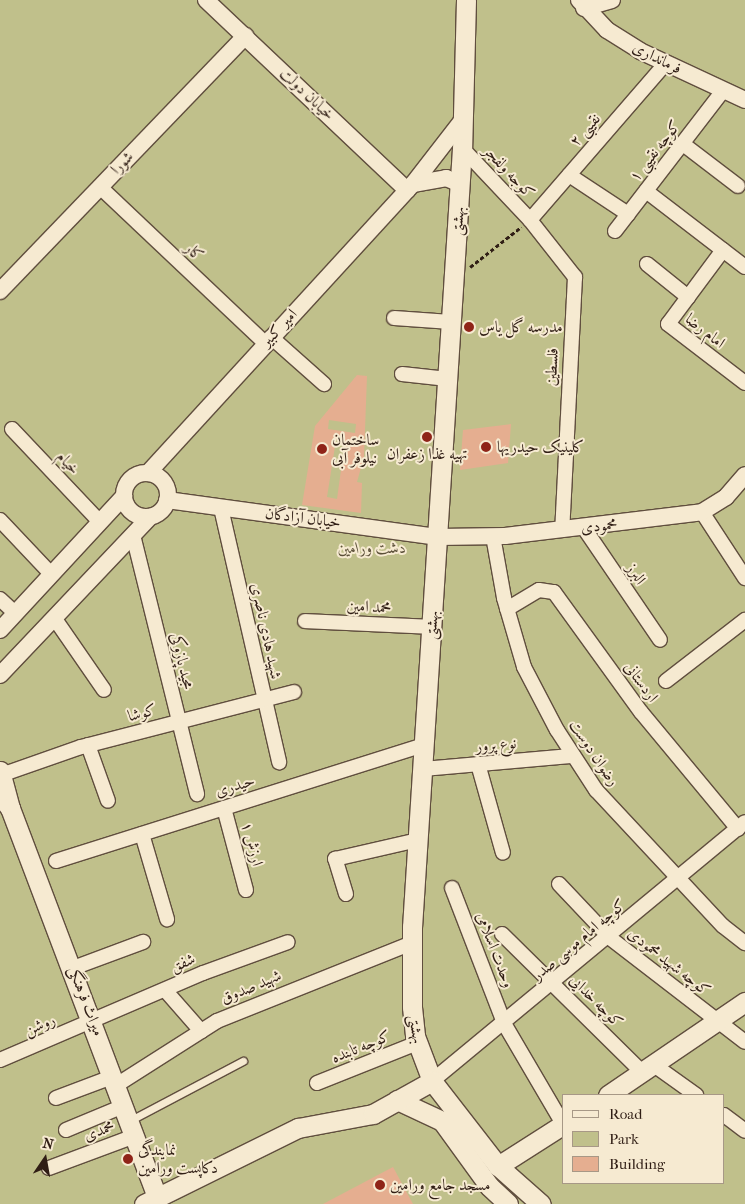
<!DOCTYPE html>
<html>
<head>
<meta charset="utf-8">
<style>
	body { margin:0 }
	#map { position:relative; width:745px; height:1204px; overflow:hidden; background:#f1dfb8; font-family:"IM FELL French Canon",Amiri,serif }
	div>[style] { position:absolute }
	.green>* { inset:0; background:#c0c08b }
	.building>* { inset:0; background:#e5ae90 }
	.path>* { height:2.5px; margin-top:-1.25px; transform-origin:0; background:repeating-linear-gradient(90deg,#301e15 0 4px,transparent 0 6.5px) }
	.roads { filter:drop-shadow(1px 0 #604e3e) drop-shadow(-1px 0 #604e3e) drop-shadow(0 1px #604e3e) drop-shadow(0 -1px #604e3e) }
	.service>* { height:7px; margin:-3.5px; padding:0 3.5px; transform-origin:3.5px; border-radius:3.5px; background:#f6ead1 }
	.minor>* { height:14px; margin:-7px; padding:0 7px; transform-origin:7px; border-radius:7px; background:#f6ead1 }
	.tertiary>* { height:16px; margin:-8px; padding:0 8px; transform-origin:8px; border-radius:8px; background:#f6ead1 }
	.tertiary>.ring { margin:-8px; padding:0; box-sizing:content-box; background:none; border:16px solid #f6ead1; border-radius:50% }
	.secondary>* { height:19px; margin:-9.5px; padding:0 9.5px; transform-origin:9.5px; border-radius:9.5px; background:#f6ead1 }
	.dots>* { width:14px; height:14px; translate:-50% -50%; box-sizing:border-box; border:2px solid #f6ead1; border-radius:50% }
	span { translate:-50% -50%; white-space:nowrap; text-align:center; line-height:1.15; -webkit-text-stroke:4px #f6ead1; paint-order:stroke }
	.street-label { font-size:16px; color:#301e15 }
	.poi-label { font-size:16px; color:#301e15 }
	.left { translate:0 -50%; text-align:left }
	.park-label { font-size:16px; color:#5b4f38; font-style:italic }
	.legend { position:absolute; left:562px; top:1094px; width:162px; height:90px; box-sizing:border-box; background:#f6ead1; border:1px solid #a79886; margin:0; padding:6px 9px; list-style:none; font-size:15px; color:#301e15 }
	.legend li { display:flex; align-items:center; gap:10px; height:25px }
	.legend b { width:25px; border:1px solid #a79886 }
	.north { position:absolute; left:20px; top:1134px; width:50px; height:50px; -webkit-text-stroke:4px #f6ead1; paint-order:stroke; rotate:12deg; font-size:14px; font-weight:700; line-height:20px; text-align:center; color:#301e15 }
	.north::after { content:''; display:block; margin:auto; width:18px; height:22px; background:#301e15; clip-path:polygon(50% 0,100% 100%,50% 72%,0 100%) }
</style>
</head>
<body>
<div id="map">
	<div class="green">
		<div style="clip-path:polygon(evenodd,0 0,745px 0,745px 1204px,0 1204px,0 0,564px 1095px,724px 1095px,724px 1183px,564px 1183px,564px 1095px)"></div>
	</div>
	<div class="building">
		<div style="clip-path:polygon(evenodd,357px 375px,367px 376px,364px 457px,357px 482px,362px 483px,361px 513px,302px 505px,315px 426px,357px 375px,329px 420px,356px 424px,355px 433px,328px 429px,329px 420px,357px 375px,336px 440px,345px 441px,337px 499px,327px 497px,336px 440px)"></div>
		<div style="clip-path:polygon(511px 424px,508px 463px,460px 470px,463px 430px)"></div>
		<div style="clip-path:polygon(393px 1167px,413px 1204px,323px 1204px)"></div>
	</div>
	<div class="path">
		<div style="left:470px;top:267px;width:65px;rotate:-38.1deg"></div>
	</div>
	<div class="roads">
		<div class="service">
			<div style="left:129px;top:1121px;width:129px;rotate:-27.8deg"></div>
		</div>
		<div class="minor">
			<div style="left:683px;top:144px;width:69px;rotate:37.4deg"></div>
			<div style="left:462px;top:148px;width:99px;rotate:46.6deg"></div>
			<div style="left:530px;top:220px;width:73px;rotate:51.7deg"></div>
			<div style="left:575px;top:277px;width:253px;rotate:92.9deg"></div>
			<div style="left:569px;top:175px;width:71px;rotate:33.5deg"></div>
			<div style="left:100px;top:187px;width:227px;rotate:43.4deg"></div>
			<div style="left:646px;top:191px;width:125px;rotate:37.5deg"></div>
			<div style="left:530px;top:220px;width:208px;rotate:-49.1deg"></div>
			<div style="left:615px;top:231px;width:175px;rotate:-52.4deg"></div>
			<div style="left:723px;top:250px;width:92px;rotate:126.6deg"></div>
			<div style="left:668px;top:324px;width:97px;rotate:37.5deg"></div>
			<div style="left:647px;top:264px;width:53px;rotate:38.8deg"></div>
			<div style="left:394px;top:318px;width:57px;rotate:4deg"></div>
			<div style="left:271px;top:337px;width:71px;rotate:41.6deg"></div>
			<div style="left:402px;top:374px;width:46px;rotate:6.2deg"></div>
			<div style="left:12px;top:429px;width:127px;rotate:46.6deg"></div>
			<div style="left:221px;top:508px;width:261px;rotate:77.1deg"></div>
			<div style="left:702px;top:512px;width:79px;rotate:56.9deg"></div>
			<div style="left:0;top:520px;width:74px;rotate:46.6deg"></div>
			<div style="left:584px;top:528px;width:135px;rotate:55.8deg"></div>
			<div style="left:133px;top:535px;width:267px;rotate:76.1deg"></div>
			<div style="left:493px;top:536px;width:63px;rotate:79.9deg"></div>
			<div style="left:504px;top:598px;width:72px;rotate:73.8deg"></div>
			<div style="left:524px;top:667px;width:71px;rotate:62.4deg"></div>
			<div style="left:557px;top:730px;width:72px;rotate:57deg"></div>
			<div style="left:596px;top:790px;width:186px;rotate:47deg"></div>
			<div style="left:723px;top:926px;width:28px;rotate:38deg"></div>
			<div style="left:0;top:599px;width:21px;rotate:43deg"></div>
			<div style="left:507px;top:609px;width:37px;rotate:-31deg"></div>
			<div style="left:539px;top:590px;width:15px;rotate:8deg"></div>
			<div style="left:554px;top:592px;width:148px;rotate:54.1deg"></div>
			<div style="left:641px;top:712px;width:152px;rotate:50.3deg"></div>
			<div style="left:55px;top:619px;width:86px;rotate:55.4deg"></div>
			<div style="left:305px;top:621px;width:127px;rotate:2.7deg"></div>
			<div style="left:666px;top:681px;width:100px;rotate:-37.7deg"></div>
			<div style="left:88px;top:745px;width:59px;rotate:70.3deg"></div>
			<div style="left:478px;top:764px;width:92px;rotate:74.3deg"></div>
			<div style="left:423px;top:769px;width:151px;rotate:-5deg"></div>
			<div style="left:1px;top:775px;width:85px;rotate:-19.3deg"></div>
			<div style="left:81px;top:747px;width:220px;rotate:-14.5deg"></div>
			<div style="left:224px;top:808px;width:85px;rotate:75deg"></div>
			<div style="left:142px;top:834px;width:89px;rotate:73.6deg"></div>
			<div style="left:56px;top:861px;width:386px;rotate:-17.5deg"></div>
			<div style="left:559px;top:884px;width:74px;rotate:46.6deg"></div>
			<div style="left:610px;top:938px;width:170px;rotate:37.6deg"></div>
			<div style="left:452px;top:888px;width:147px;rotate:68.9deg"></div>
			<div style="left:505px;top:1025px;width:115px;rotate:59.6deg"></div>
			<div style="left:346px;top:894px;width:37px;rotate:-107deg"></div>
			<div style="left:335px;top:859px;width:85px;rotate:-12.9deg"></div>
			<div style="left:502px;top:934px;width:198px;rotate:44.6deg"></div>
			<div style="left:73px;top:968px;width:75px;rotate:-20.4deg"></div>
			<div style="left:165px;top:990px;width:55px;rotate:48.7deg"></div>
			<div style="left:0;top:1060px;width:221px;rotate:-23.2deg"></div>
			<div style="left:203px;top:973px;width:90px;rotate:-20deg"></div>
			<div style="left:654px;top:1065px;width:52px;rotate:35.5deg"></div>
			<div style="left:432px;top:1081px;width:406px;rotate:-39.6deg"></div>
			<div style="left:317px;top:1083px;width:108px;rotate:-21.8deg"></div>
			<div style="left:115px;top:1086px;width:121px;rotate:-32.5deg"></div>
			<div style="left:217px;top:1021px;width:210px;rotate:-21.8deg"></div>
			<div style="left:56px;top:1098px;width:60px;rotate:-20.6deg"></div>
			<div style="left:724px;top:1115px;width:26px;rotate:37deg"></div>
			<div style="left:66px;top:1130px;width:60px;rotate:-22.7deg"></div>
			<div style="left:49px;top:1168px;width:89px;rotate:-20.5deg"></div>
		</div>
		<div class="tertiary">
			<div style="left:206px;top:0;width:277px;rotate:43.4deg"></div>
			<div style="left:579px;top:0;width:41px;rotate:47deg"></div>
			<div style="left:607px;top:30px;width:39px;rotate:32deg"></div>
			<div style="left:640px;top:51px;width:116px;rotate:25deg"></div>
			<div style="left:584px;top:8px;width:29px;rotate:-16deg"></div>
			<div style="left:413px;top:184px;width:34px;rotate:-10deg"></div>
			<div style="left:446px;top:178px;width:15px;rotate:23deg"></div>
			<div style="left:0;top:291px;width:354px;rotate:-46.1deg"></div>
			<div style="left:148px;top:473px;width:392px;rotate:-47.5deg"></div>
			<div style="left:413px;top:184px;width:83px;rotate:-52.3deg"></div>
			<div class="ring" style="left:124px;top:473px;width:28px;height:28px"></div>
			<div style="left:167px;top:500px;width:274px;rotate:7.8deg"></div>
			<div style="left:438px;top:537px;width:67px;rotate:-0.9deg"></div>
			<div style="left:505px;top:536px;width:198px;rotate:-6.9deg"></div>
			<div style="left:702px;top:512px;width:28px;rotate:-32deg"></div>
			<div style="left:726px;top:497px;width:29px;rotate:-49deg"></div>
			<div style="left:0;top:630px;width:183px;rotate:-47.2deg"></div>
			<div style="left:0;top:675px;width:218px;rotate:-46.5deg"></div>
		</div>
		<div class="secondary">
			<div style="left:466px;top:0;width:148px;rotate:91.5deg"></div>
			<div style="left:462px;top:148px;width:781px;rotate:93.67deg"></div>
			<div style="left:412px;top:927px;width:80px;rotate:90deg"></div>
			<div style="left:412px;top:1007px;width:29px;rotate:84deg"></div>
			<div style="left:415px;top:1036px;width:48px;rotate:69.3deg"></div>
			<div style="left:432px;top:1081px;width:108px;rotate:52.2deg"></div>
			<div style="left:498px;top:1166px;width:57px;rotate:41.5deg"></div>
			<div style="left:0;top:771px;width:38px;rotate:75deg"></div>
			<div style="left:10px;top:808px;width:16px;rotate:-128deg"></div>
			<div style="left:10px;top:808px;width:415px;rotate:69.3deg"></div>
			<div style="left:608px;top:1095px;width:166px;rotate:-34.2deg"></div>
			<div style="left:397px;top:1100px;width:50px;rotate:25deg"></div>
			<div style="left:442px;top:1121px;width:80px;rotate:54.1deg"></div>
			<div style="left:489px;top:1186px;width:26px;rotate:43deg"></div>
			<div style="left:498px;top:1166px;width:78px;rotate:-32.5deg"></div>
			<div style="left:144px;top:1204px;width:172px;rotate:-26.3deg"></div>
			<div style="left:298px;top:1128px;width:76px;rotate:-10.6deg"></div>
			<div style="left:373px;top:1114px;width:68px;rotate:-29.2deg"></div>
		</div>
	</div>
	<div class="dots">
		<div style="left:469px;top:327px;background:#8f2418"></div>
		<div style="left:427px;top:437px;background:#8f2418"></div>
		<div style="left:486px;top:447px;background:#8f2418"></div>
		<div style="left:322px;top:449px;background:#8f2418"></div>
		<div style="left:128px;top:1159px;background:#8f2418"></div>
		<div style="left:380px;top:1185px;background:#8f2418"></div>
	</div>
	<div class="street-label">
		<span style="left:657px;top:58px;rotate:27deg">فرمانداری</span>
		<span style="left:307px;top:94px;rotate:43deg">خیابان دولت</span>
		<span style="left:585px;top:130px;rotate:-49deg">نقیبی ۲</span>
		<span style="left:655px;top:151px;rotate:-52deg">کوچه نقیبی ۱</span>
		<span style="left:122px;top:163px;rotate:-46deg">شورا</span>
		<span style="left:509px;top:172px;rotate:47deg">کوجه ولفجر</span>
		<span style="left:458px;top:221px;rotate:-86deg">بهشتی</span>
		<span style="left:194px;top:252px;rotate:43deg">کار</span>
		<span style="left:279px;top:328px;rotate:-47deg">امیر کبیر</span>
		<span style="left:705px;top:331px;rotate:38deg">امام رضا</span>
		<span style="left:552px;top:367px;rotate:-87deg">فلسطین</span>
		<span style="left:68px;top:463px;rotate:47deg">خیام</span>
		<span style="left:303px;top:518px;rotate:7deg">خیابان آزادگان</span>
		<span style="left:599px;top:526px;rotate:-6deg">محمودی</span>
		<span style="left:636px;top:574px;rotate:56deg">البرز</span>
		<span style="left:369px;top:607px;rotate:3deg">محمد امین</span>
		<span style="left:432px;top:625px;rotate:-86deg">بهشتی</span>
		<span style="left:266px;top:631px;rotate:78deg">شهید هادی ناصری</span>
		<span style="left:182px;top:661px;rotate:76deg">مجید پازوکی</span>
		<span style="left:641px;top:682px;rotate:54deg">اردستانی</span>
		<span style="left:142px;top:713px;rotate:-15deg">کوشا</span>
		<span style="left:496px;top:745px;rotate:-5deg">نوع پرور</span>
		<span style="left:594px;top:753px;rotate:56deg">رضوان دوست</span>
		<span style="left:235px;top:786px;rotate:-17deg">حیدری</span>
		<span style="left:252px;top:844px;rotate:75deg">ارزش ۱</span>
		<span style="left:579px;top:940px;rotate:-40deg">کوچه امام موسی صدر</span>
		<span style="left:495px;top:950px;rotate:69deg">وحدت اسلامی</span>
		<span style="left:669px;top:962px;rotate:38deg">کوچه شهید محمودی</span>
		<span style="left:183px;top:963px;rotate:-24deg">شفق</span>
		<span style="left:251px;top:987px;rotate:-23deg">شهید صدوق</span>
		<span style="left:86px;top:1001px;rotate:69deg">میراث فرهنگی</span>
		<span style="left:596px;top:1001px;rotate:45deg">کوچه خدایی</span>
		<span style="left:40px;top:1025px;rotate:-22deg">روشن</span>
		<span style="left:416px;top:1029px;rotate:80deg">بهشتی</span>
		<span style="left:361px;top:1047px;rotate:-22deg">کوچه تابنده</span>
		<span style="left:99px;top:1131px;rotate:-21deg">محمدی</span>
	</div>
	<div class="poi-label">
		<span class="left" style="left:479px;top:327px">مدرسه گل یاس</span>
		<span class="left" style="left:332px;top:449px">ساختمان<br>نیلوفر آبی</span>
		<span class="left" style="left:497px;top:447px">کلینیک حیدریها</span>
		<span style="left:427px;top:454px">تهیه غذا زعفران</span>
		<span class="left" style="left:138px;top:1159px">نمایندگی<br>دکاپست ورامین</span>
		<span class="left" style="left:390px;top:1185px">مسجد جامع ورامین</span>
	</div>
	<div class="park-label">
		<span style="left:372px;top:548px">دشت ورامین</span>
	</div>
	<ul class="legend">
	<li><b style="height:6px;background:#f6ead1"></b>Road</li>
	<li><b style="height:14px;background:#c0c08b"></b>Park</li>
	<li><b style="height:14px;background:#e5ae90"></b>Building</li>
	</ul>
	<div class="north">N</div>
</div>
</body>
</html>
